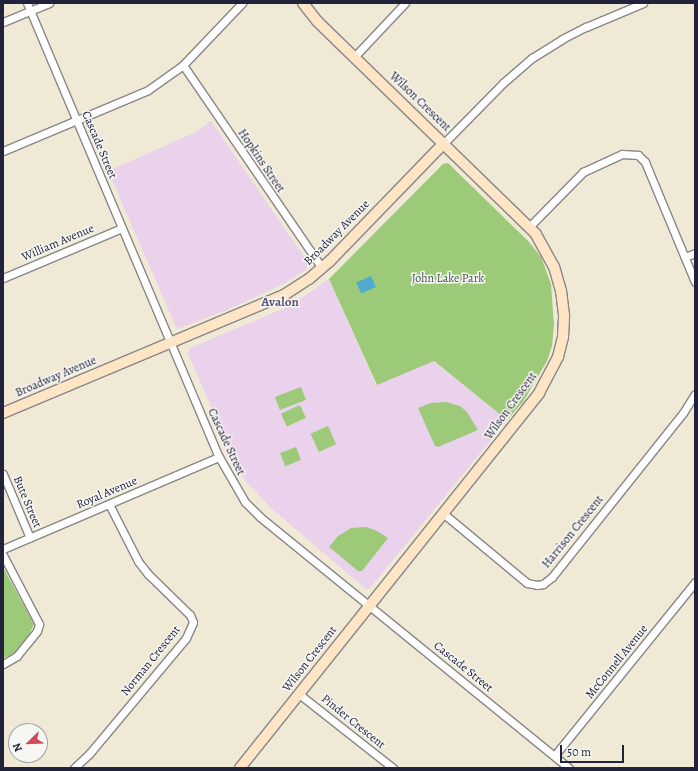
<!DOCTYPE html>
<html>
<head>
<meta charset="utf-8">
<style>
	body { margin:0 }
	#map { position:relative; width:698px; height:771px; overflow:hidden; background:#f0e9d5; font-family:Alegreya,serif }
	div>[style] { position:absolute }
	.built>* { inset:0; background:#ead1ec }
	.green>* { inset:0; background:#9dca78; transform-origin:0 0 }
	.water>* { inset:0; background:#51aace; transform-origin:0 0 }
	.roads { filter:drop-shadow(1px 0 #898688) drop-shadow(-1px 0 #898688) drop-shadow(0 1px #898688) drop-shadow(0 -1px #898688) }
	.street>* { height:7px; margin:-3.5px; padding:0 3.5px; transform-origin:3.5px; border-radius:3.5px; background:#fff }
	.secondary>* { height:10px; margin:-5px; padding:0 5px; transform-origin:5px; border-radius:5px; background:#fde5c5 }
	span { translate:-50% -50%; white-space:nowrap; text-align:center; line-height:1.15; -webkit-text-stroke:3px #f6f6f2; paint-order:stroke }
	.street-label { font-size:12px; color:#22223b }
	.park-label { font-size:12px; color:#47544d }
	.neighbourhood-label { font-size:13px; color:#5d5277; font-weight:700 }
	.frame { position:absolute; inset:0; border:4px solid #22223b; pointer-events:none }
	.north { position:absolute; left:8px; top:723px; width:40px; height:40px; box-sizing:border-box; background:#f6f6f2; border:1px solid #a1a1a9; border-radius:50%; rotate:247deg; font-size:11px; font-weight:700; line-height:16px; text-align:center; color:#22223b }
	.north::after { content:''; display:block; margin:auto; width:14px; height:18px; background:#d1495b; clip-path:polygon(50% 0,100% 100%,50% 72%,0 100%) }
	.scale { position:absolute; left:560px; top:745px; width:64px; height:18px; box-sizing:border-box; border:2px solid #22223b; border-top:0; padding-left:5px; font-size:12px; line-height:14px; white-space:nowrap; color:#22223b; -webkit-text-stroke:3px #f6f6f2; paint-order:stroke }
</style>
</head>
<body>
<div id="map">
	<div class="built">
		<div style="clip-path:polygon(211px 121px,307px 261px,307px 266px,306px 270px,283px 284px,227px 310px,177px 329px,108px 171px,194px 133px)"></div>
		<div style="clip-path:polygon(329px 279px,376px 385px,433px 361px,507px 420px,371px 587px,366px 589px,272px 509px,242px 477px,188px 354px,190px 348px,290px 306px)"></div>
	</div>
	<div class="green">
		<div style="clip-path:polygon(448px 163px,529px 242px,541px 257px,551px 284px,554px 325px,552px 346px,547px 361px,523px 402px,507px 420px,434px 361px,377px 385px,329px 279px,443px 164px)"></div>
		<div style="left:301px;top:387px;width:14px;height:28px;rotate:69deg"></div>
		<div style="clip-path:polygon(446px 402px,460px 406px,467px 412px,478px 430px,438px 447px,435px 446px,418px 408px,431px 403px)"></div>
		<div style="left:300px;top:405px;width:14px;height:21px;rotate:65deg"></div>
		<div style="left:328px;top:426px;width:20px;height:19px;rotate:66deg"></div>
		<div style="left:296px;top:447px;width:14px;height:17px;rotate:69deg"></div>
		<div style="clip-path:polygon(366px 527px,377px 531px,388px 538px,362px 571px,358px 571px,329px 547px,338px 536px,351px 528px)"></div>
		<div style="clip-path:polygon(3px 567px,34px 624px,28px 637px,17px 651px,9px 656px,3px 658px)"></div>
	</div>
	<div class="water">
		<div style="left:371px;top:276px;width:12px;height:16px;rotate:66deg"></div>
	</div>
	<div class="roads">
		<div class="street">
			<div style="left:27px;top:3px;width:493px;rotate:67.1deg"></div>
			<div style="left:219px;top:457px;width:52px;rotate:60deg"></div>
			<div style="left:245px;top:502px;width:21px;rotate:45deg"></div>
			<div style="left:260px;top:517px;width:398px;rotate:39.1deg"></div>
			<div style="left:3px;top:22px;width:50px;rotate:-22.4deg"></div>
			<div style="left:354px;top:57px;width:74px;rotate:-46.6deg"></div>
			<div style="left:183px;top:65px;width:246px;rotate:55.6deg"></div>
			<div style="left:444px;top:143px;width:84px;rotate:-45.5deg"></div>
			<div style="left:503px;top:83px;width:38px;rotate:-41deg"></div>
			<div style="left:532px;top:58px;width:36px;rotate:-32deg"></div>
			<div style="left:562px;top:39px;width:27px;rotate:-27deg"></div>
			<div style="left:586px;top:27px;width:62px;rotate:-22.8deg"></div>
			<div style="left:3px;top:151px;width:157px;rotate:-22.8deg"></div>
			<div style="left:148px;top:90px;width:43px;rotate:-35.5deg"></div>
			<div style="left:183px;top:65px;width:86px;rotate:-46.4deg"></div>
			<div style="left:530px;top:226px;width:76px;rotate:-45.5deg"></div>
			<div style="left:583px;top:172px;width:43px;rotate:-24.8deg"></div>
			<div style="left:622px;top:154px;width:16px;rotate:4deg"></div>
			<div style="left:638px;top:155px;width:10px;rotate:45deg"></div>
			<div style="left:645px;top:162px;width:130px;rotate:67.4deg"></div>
			<div style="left:685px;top:257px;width:11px;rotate:-22deg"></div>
			<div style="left:3px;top:278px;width:129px;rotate:-22.8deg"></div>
			<div style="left:3px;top:474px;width:69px;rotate:67.1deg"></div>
			<div style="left:444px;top:514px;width:108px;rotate:39.7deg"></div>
			<div style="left:527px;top:583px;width:10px;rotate:11deg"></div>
			<div style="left:537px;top:585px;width:6px;rotate:-9deg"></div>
			<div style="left:543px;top:584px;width:11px;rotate:-38deg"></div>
			<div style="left:552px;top:577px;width:210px;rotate:-51.4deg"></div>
			<div style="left:683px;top:413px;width:22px;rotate:-58deg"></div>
			<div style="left:3px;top:549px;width:235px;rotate:-23.1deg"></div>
			<div style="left:3px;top:555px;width:78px;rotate:62.4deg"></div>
			<div style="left:39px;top:624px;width:7px;rotate:106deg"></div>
			<div style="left:37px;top:631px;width:32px;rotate:129deg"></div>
			<div style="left:17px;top:656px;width:16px;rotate:150deg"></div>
			<div style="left:299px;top:694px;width:120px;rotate:38.2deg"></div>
			<div style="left:555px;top:755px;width:223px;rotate:-51deg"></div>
			<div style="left:74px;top:768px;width:21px;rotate:-43deg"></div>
			<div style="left:89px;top:754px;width:151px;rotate:-50.1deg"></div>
			<div style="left:186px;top:638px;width:17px;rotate:-66deg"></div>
			<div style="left:193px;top:622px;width:8px;rotate:-113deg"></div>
			<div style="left:190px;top:615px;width:59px;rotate:-135.7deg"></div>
			<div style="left:148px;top:574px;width:16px;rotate:-128deg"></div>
			<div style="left:138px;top:561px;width:64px;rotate:-117deg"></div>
		</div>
		<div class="secondary">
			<div style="left:3px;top:413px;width:305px;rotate:-22.8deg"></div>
			<div style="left:284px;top:295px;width:30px;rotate:-33deg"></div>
			<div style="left:309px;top:279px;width:28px;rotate:-41deg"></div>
			<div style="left:330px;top:261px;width:164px;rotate:-46deg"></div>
			<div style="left:240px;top:768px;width:480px;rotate:-51.4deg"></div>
			<div style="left:539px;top:393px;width:41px;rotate:-62.2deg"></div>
			<div style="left:558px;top:357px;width:21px;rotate:-76deg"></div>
			<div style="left:563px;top:337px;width:22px;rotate:-87deg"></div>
			<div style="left:564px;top:315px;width:24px;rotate:-97deg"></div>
			<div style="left:561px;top:291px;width:25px;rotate:-106deg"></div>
			<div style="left:554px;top:267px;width:38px;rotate:-119deg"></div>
			<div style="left:536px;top:234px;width:305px;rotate:-135.8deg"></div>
			<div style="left:317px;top:21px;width:23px;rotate:-128deg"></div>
		</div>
	</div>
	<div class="street-label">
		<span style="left:420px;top:102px;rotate:44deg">Wilson Crescent</span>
		<span style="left:99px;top:145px;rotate:67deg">Cascade Street</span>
		<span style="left:261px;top:161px;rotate:56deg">Hopkins Street</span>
		<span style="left:337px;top:233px;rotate:-45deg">Broadway Avenue</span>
		<span style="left:58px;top:243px;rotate:-23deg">William Avenue</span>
		<span style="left:56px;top:377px;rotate:-23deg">Broadway Avenue</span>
		<span style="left:511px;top:406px;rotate:-54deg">Wilson Crescent</span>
		<span style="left:226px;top:442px;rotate:65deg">Cascade Street</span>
		<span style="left:107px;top:493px;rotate:-23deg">Royal Avenue</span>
		<span style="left:27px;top:502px;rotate:67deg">Bute Street</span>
		<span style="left:573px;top:532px;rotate:-51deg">Harrison Crescent</span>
		<span style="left:310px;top:659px;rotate:-52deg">Wilson Crescent</span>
		<span style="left:151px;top:661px;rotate:-51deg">Norman Crescent</span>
		<span style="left:617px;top:662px;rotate:-51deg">McConnell Avenue</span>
		<span style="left:463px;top:667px;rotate:39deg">Cascade Street</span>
		<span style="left:353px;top:722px;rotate:39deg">Pinder Crescent</span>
	</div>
	<div class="park-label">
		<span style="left:448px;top:279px">John Lake Park</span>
	</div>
	<div class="neighbourhood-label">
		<span style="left:280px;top:302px">Avalon</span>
	</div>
	<div class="frame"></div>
	<div class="north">N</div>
	<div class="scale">50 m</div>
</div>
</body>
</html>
